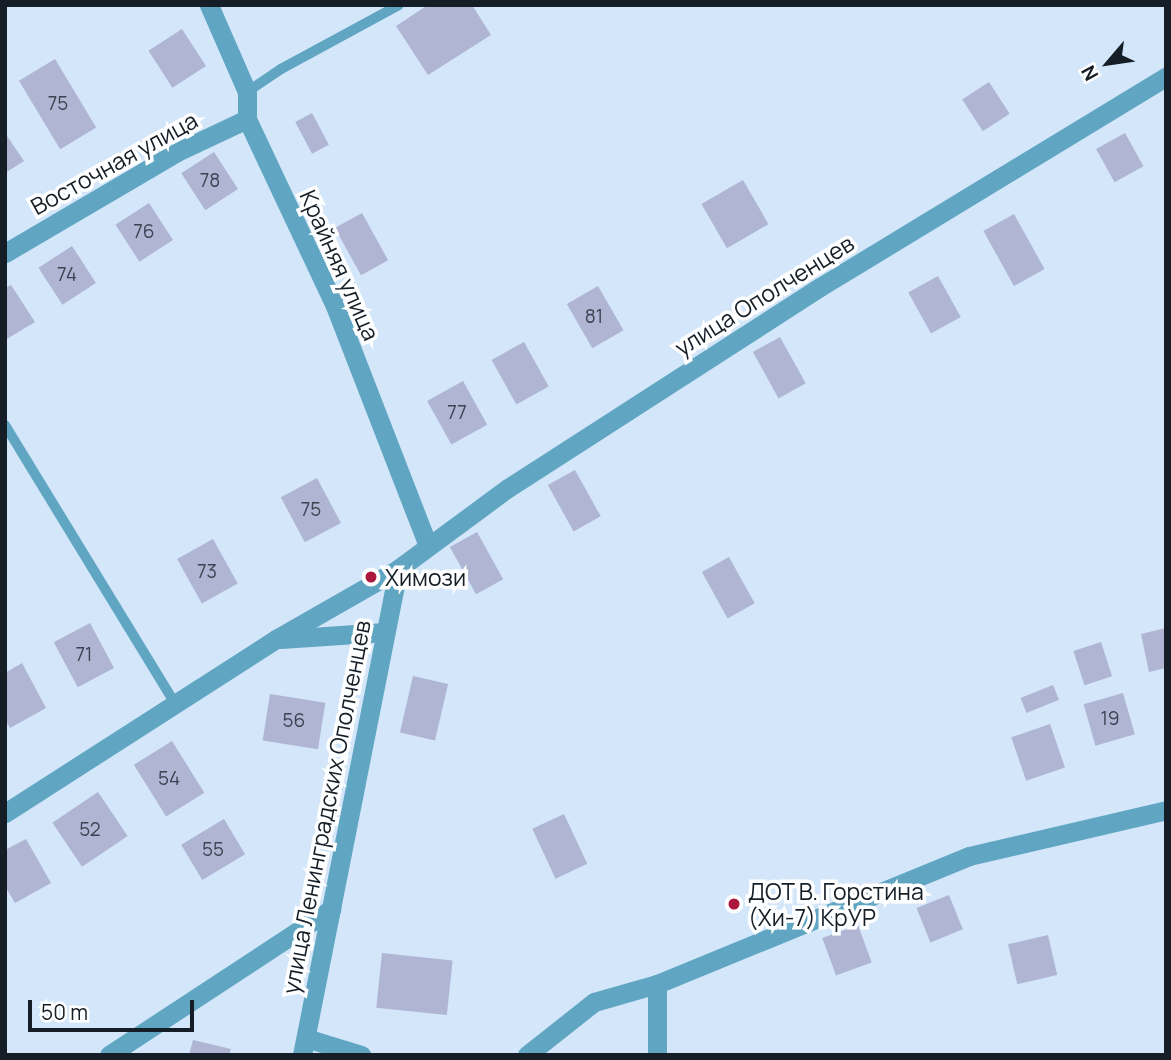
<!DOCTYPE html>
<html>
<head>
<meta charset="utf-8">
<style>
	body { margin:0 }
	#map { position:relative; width:1171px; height:1060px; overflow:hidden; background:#d3e6fa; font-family:Manrope,sans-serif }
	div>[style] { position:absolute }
	.building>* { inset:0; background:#afb5d3; transform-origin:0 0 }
	.service>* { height:10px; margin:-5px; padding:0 5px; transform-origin:5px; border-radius:5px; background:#60a6c2 }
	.minor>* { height:19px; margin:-9.5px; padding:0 9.5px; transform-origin:9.5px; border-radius:9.5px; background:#60a6c2 }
	.dots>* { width:19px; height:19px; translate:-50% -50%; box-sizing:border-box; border:4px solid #fff; border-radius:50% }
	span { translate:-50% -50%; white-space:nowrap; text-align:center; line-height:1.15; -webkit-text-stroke:7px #fff; paint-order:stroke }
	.number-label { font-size:19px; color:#3c4452 }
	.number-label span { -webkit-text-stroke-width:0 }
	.street-label { font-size:23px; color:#151e27 }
	.poi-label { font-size:23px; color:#151e27 }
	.left { translate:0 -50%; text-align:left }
	.frame { position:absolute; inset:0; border:7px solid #151e27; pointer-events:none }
	.north { position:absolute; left:1073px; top:28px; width:70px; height:70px; -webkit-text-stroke:5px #fff; paint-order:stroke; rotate:241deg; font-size:19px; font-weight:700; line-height:28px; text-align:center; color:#151e27 }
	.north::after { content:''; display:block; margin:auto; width:24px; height:32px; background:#151e27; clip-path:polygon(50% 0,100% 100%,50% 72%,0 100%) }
	.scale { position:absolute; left:28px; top:1000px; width:166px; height:32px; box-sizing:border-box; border:4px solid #151e27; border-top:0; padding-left:9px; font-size:21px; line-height:24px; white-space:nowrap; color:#151e27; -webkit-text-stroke:5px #fff; paint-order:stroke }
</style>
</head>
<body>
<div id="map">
	<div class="building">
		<div style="clip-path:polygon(428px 5px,472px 5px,491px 35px,428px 75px,396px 26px)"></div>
		<div style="left:182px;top:29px;width:44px;height:40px;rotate:57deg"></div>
		<div style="left:55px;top:59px;width:80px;height:42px;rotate:59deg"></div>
		<div style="left:989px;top:82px;width:38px;height:32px;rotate:57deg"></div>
		<div style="left:312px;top:113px;width:36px;height:19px;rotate:62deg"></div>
		<div style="clip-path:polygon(5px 133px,24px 161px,5px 173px)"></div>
		<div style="left:1125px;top:133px;width:38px;height:33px;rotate:61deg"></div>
		<div style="left:214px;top:152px;width:44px;height:39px;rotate:57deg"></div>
		<div style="left:743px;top:180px;width:51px;height:48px;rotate:60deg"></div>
		<div style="left:149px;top:203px;width:44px;height:40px;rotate:57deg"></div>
		<div style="left:362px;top:213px;width:54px;height:31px;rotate:61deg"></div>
		<div style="left:1014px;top:214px;width:63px;height:35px;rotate:61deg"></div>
		<div style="left:72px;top:246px;width:44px;height:40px;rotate:57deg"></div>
		<div style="left:938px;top:276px;width:47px;height:34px;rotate:61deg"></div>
		<div style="clip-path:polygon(11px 285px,35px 322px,5px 340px,5px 288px)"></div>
		<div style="left:598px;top:286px;width:51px;height:36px;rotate:60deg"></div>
		<div style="left:780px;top:337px;width:53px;height:31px;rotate:61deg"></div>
		<div style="left:524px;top:342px;width:51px;height:37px;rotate:61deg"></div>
		<div style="left:463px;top:381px;width:50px;height:41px;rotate:61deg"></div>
		<div style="left:575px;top:470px;width:53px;height:31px;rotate:61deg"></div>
		<div style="left:317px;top:478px;width:51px;height:41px;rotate:62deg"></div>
		<div style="left:477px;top:532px;width:54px;height:31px;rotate:61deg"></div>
		<div style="left:213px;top:539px;width:51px;height:41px;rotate:61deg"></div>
		<div style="left:729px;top:557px;width:53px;height:31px;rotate:61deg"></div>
		<div style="left:90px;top:623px;width:51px;height:41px;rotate:62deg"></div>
		<div style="clip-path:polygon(1166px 628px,1166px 668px,1149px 672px,1141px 634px)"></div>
		<div style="left:1101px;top:642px;width:36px;height:29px;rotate:72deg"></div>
		<div style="clip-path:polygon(22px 663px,46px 708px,10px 728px,5px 719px,5px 673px)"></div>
		<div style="left:413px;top:676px;width:36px;height:58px;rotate:13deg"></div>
		<div style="left:1053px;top:685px;width:16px;height:35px;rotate:68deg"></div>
		<div style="left:1123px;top:693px;width:43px;height:41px;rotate:74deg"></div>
		<div style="left:270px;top:694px;width:56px;height:47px;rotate:9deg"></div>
		<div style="left:1050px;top:724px;width:46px;height:41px;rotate:71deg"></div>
		<div style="left:172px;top:741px;width:61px;height:45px;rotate:58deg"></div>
		<div style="left:98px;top:792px;width:53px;height:55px;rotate:56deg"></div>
		<div style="left:564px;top:814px;width:55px;height:35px;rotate:65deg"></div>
		<div style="left:224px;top:819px;width:41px;height:50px;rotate:59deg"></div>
		<div style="clip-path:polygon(26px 839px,51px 883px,15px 903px,5px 886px,5px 850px)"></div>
		<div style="left:949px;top:895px;width:37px;height:35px;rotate:68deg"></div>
		<div style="left:858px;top:925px;width:40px;height:38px;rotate:70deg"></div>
		<div style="left:1048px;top:935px;width:41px;height:41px;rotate:77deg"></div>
		<div style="left:382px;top:953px;width:71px;height:55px;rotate:6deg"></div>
		<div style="clip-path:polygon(193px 1040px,231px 1049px,229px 1055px,189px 1055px)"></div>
	</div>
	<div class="service">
		<div style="left:247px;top:92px;width:41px;rotate:-34.1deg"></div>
		<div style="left:281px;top:69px;width:134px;rotate:-28.5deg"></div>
		<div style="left:5px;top:425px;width:328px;rotate:58.6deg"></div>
	</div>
	<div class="minor">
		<div style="left:209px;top:5px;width:95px;rotate:66.4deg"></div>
		<div style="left:247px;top:92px;width:27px;rotate:90deg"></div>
		<div style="left:247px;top:119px;width:207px;rotate:64.8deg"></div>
		<div style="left:335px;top:306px;width:257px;rotate:68.8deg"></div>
		<div style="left:5px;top:253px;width:199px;rotate:-30.4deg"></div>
		<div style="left:177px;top:152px;width:77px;rotate:-25.2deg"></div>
		<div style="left:281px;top:639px;width:104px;rotate:-3.9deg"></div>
		<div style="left:5px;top:813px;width:322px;rotate:-32.7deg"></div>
		<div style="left:276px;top:639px;width:141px;rotate:-29.8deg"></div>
		<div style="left:398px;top:569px;width:137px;rotate:-36.4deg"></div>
		<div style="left:508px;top:488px;width:371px;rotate:-32.8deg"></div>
		<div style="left:820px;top:287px;width:405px;rotate:-31.3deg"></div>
		<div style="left:657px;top:984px;width:71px;rotate:90deg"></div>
		<div style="left:306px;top:1038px;width:58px;rotate:17.2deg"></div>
		<div style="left:109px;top:1055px;width:266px;rotate:-33.3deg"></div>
		<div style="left:302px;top:1055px;width:495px;rotate:-78.8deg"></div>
		<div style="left:527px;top:1055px;width:85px;rotate:-38.3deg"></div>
		<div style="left:594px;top:1002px;width:66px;rotate:-15.9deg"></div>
		<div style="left:657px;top:984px;width:337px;rotate:-22.3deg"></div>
		<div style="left:969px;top:856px;width:202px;rotate:-13.1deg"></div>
	</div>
	<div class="dots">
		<div style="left:371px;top:577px;background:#ac173e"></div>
		<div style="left:734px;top:904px;background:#ac173e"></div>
	</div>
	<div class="number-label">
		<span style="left:58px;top:104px">75</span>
		<span style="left:210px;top:181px">78</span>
		<span style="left:144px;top:232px">76</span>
		<span style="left:67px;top:275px">74</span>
		<span style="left:594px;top:317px">81</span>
		<span style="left:457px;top:413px">77</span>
		<span style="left:311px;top:510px">75</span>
		<span style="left:207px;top:572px">73</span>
		<span style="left:84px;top:655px">71</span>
		<span style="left:1110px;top:719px">19</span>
		<span style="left:294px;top:721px">56</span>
		<span style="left:169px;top:779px">54</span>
		<span style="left:90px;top:830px">52</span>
		<span style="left:213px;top:850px">55</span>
	</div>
	<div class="street-label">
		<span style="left:114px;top:163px;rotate:-29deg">Восточная улица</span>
		<span style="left:340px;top:265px;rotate:66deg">Крайняя улица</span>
		<span style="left:764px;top:295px;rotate:-32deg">улица Ополченцев</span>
		<span style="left:326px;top:807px;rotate:-79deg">улица Ленинградских Ополченцев</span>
	</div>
	<div class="poi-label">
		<span class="left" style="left:385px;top:577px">Химози</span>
		<span class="left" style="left:748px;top:904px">ДОТ В. Горстина<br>(Хи-7) КрУР</span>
	</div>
	<div class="frame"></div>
	<div class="north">N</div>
	<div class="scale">50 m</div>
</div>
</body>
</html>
